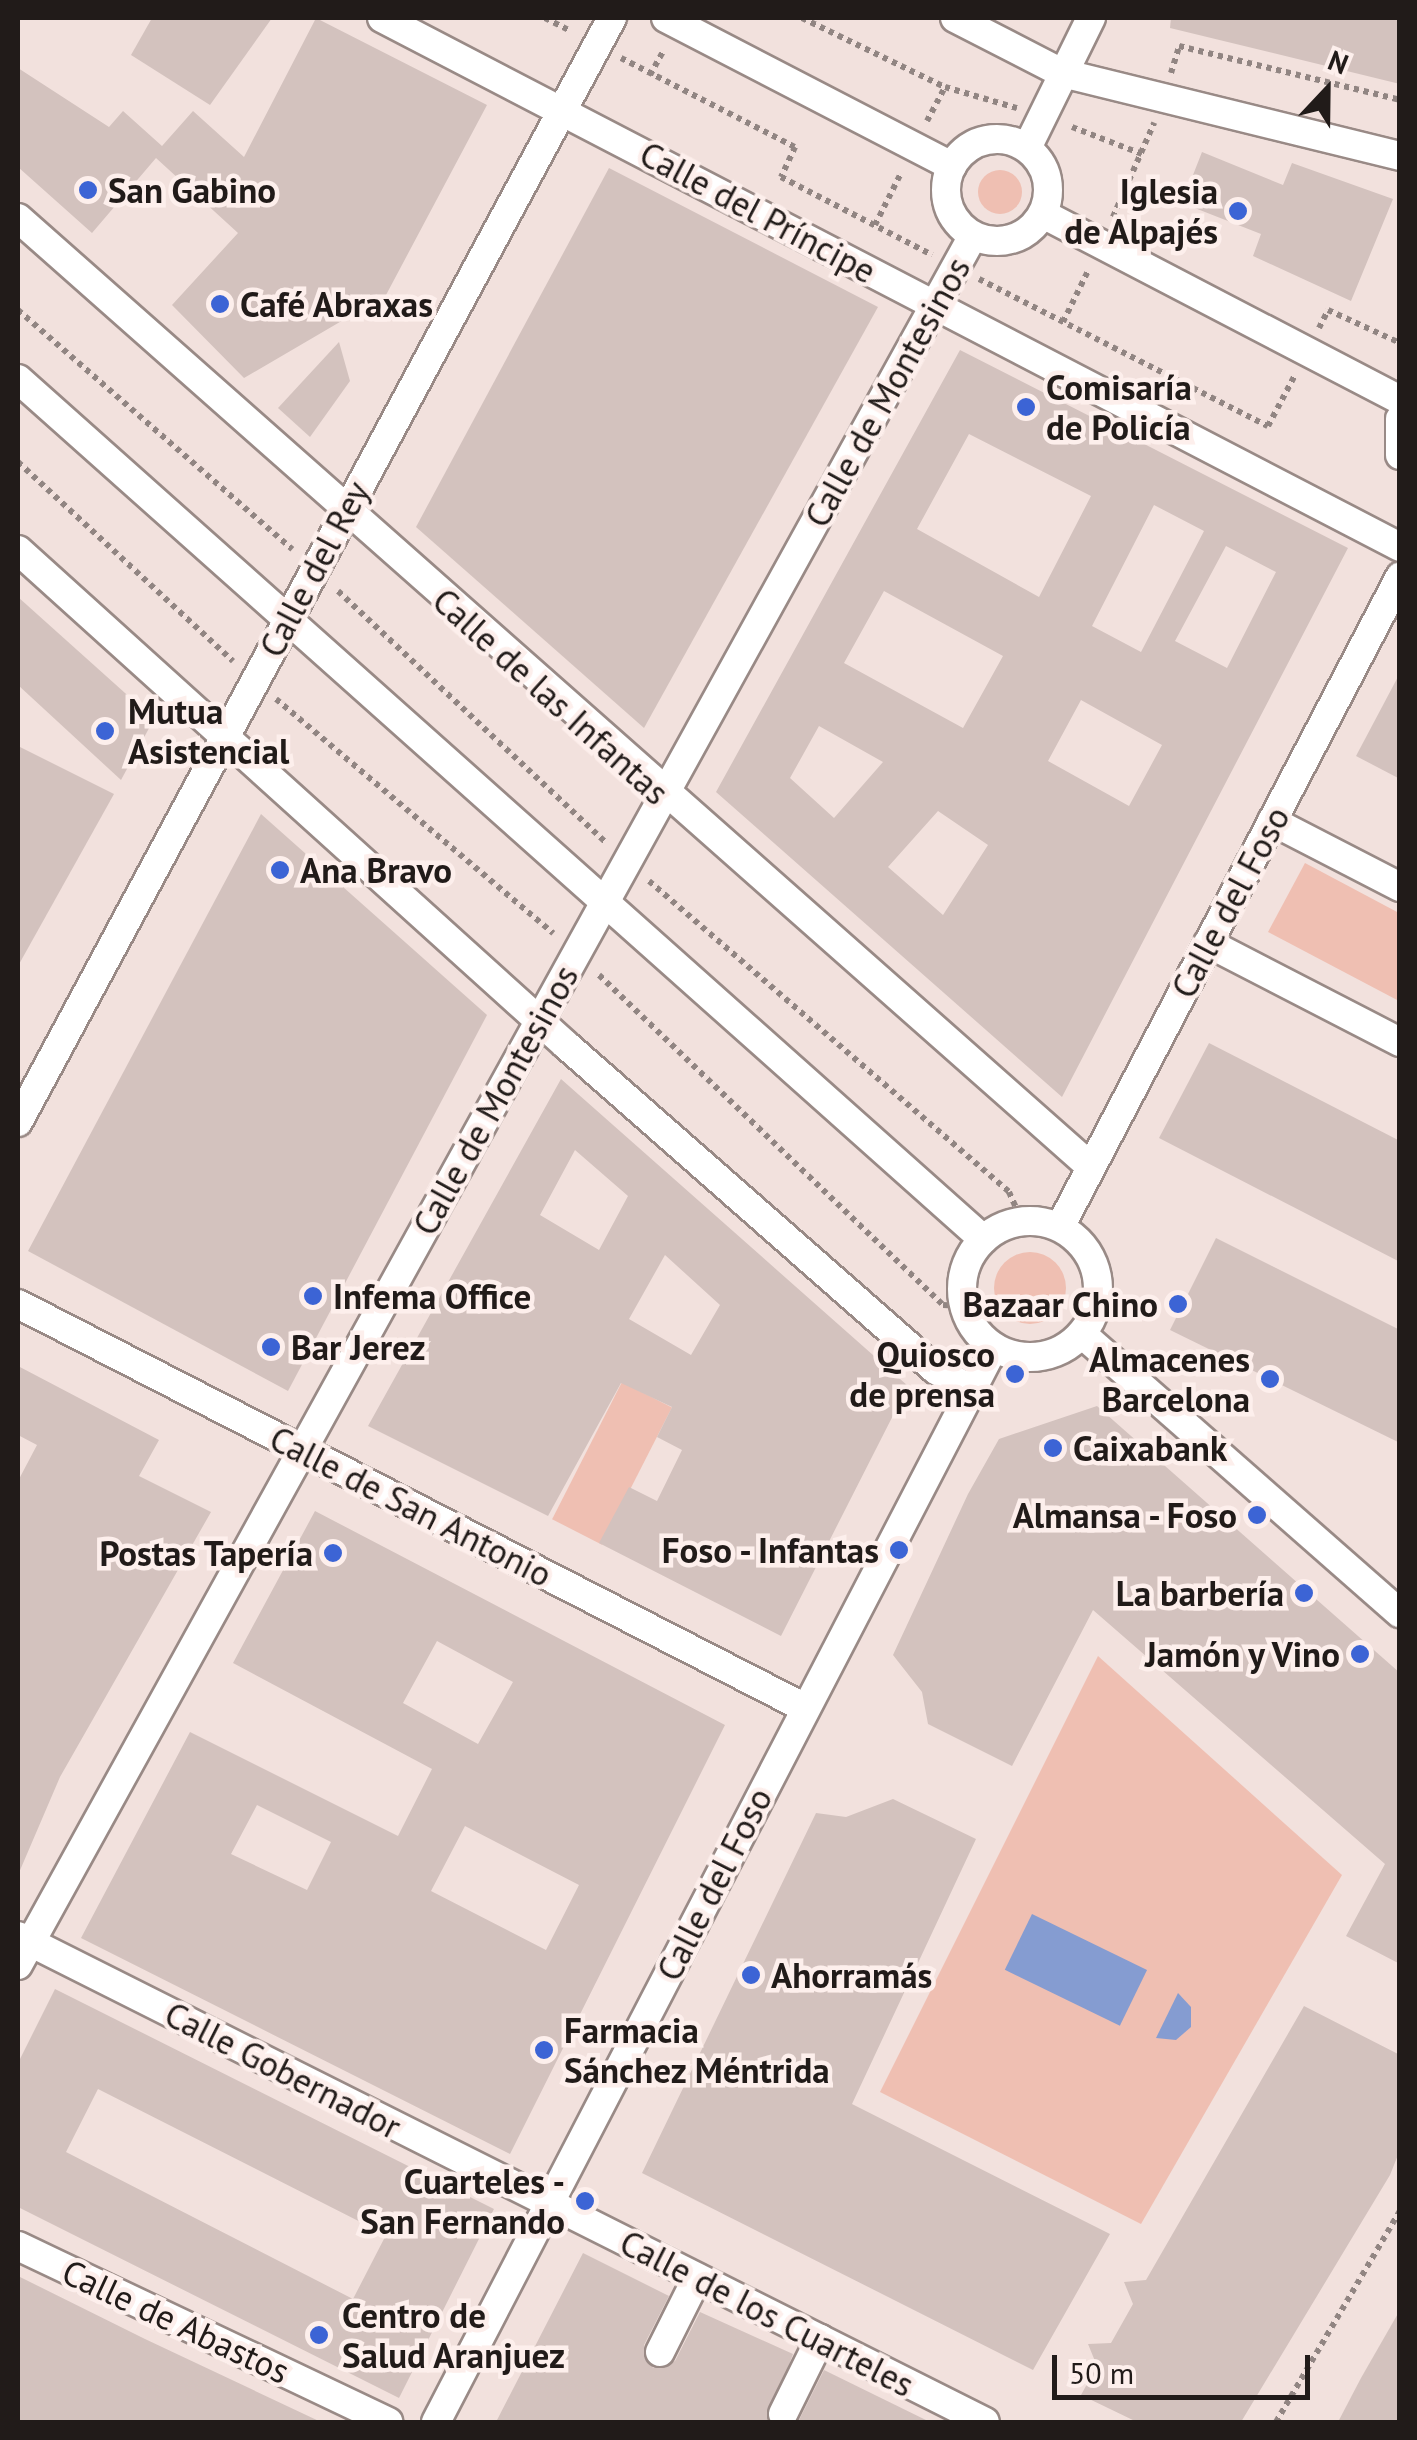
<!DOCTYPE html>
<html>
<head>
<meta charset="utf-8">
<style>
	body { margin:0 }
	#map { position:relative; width:1417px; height:2440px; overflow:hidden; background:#f2e1dd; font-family:"PT Sans",sans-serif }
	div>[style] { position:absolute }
	.green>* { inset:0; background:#efbfb2; transform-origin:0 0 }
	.round { border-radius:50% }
	.water>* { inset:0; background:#859cd1; transform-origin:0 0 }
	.building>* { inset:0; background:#d3c2be }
	.path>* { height:6px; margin-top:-3px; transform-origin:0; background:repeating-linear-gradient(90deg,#918582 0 5px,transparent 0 10px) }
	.roads { filter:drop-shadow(2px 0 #998a86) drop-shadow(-2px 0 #998a86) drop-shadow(0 2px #998a86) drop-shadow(0 -2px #998a86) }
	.street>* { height:28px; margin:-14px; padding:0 14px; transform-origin:14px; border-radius:14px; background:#fff }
	.street>.ring { margin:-14px; padding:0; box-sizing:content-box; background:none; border:28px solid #fff; border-radius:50% }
	.dots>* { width:28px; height:28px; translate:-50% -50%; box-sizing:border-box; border:5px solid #fdefec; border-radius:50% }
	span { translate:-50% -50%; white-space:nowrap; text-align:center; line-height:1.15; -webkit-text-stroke:9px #fdefec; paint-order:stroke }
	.poi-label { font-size:35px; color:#211b19; font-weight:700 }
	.left { translate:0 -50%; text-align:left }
	.right { translate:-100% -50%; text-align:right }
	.street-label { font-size:35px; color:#211b19 }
	.frame { position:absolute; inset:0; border:20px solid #211b19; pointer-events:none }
	.north { position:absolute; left:1277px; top:40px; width:100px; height:100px; -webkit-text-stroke:8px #fdefec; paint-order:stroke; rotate:22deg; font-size:28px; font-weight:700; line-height:40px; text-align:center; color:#211b19 }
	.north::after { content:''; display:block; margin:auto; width:35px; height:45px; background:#211b19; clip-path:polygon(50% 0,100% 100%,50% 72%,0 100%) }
	.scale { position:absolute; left:1052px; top:2355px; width:258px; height:45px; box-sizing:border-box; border:5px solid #211b19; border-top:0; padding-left:12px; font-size:30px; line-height:35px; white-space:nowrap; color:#211b19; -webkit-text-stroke:8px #fdefec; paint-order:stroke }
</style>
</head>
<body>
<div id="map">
	<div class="green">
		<div class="round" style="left:978px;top:170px;width:44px;height:44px"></div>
		<div style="clip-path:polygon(1305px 863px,1399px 913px,1399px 1001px,1268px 932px)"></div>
		<div class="round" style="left:994px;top:1252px;width:72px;height:72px"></div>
		<div style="left:622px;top:1382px;width:56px;height:154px;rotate:27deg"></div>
		<div style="clip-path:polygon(1098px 1656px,1342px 1875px,1141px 2224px,880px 2092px)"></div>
	</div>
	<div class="water">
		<div style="left:1032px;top:1914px;width:128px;height:62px;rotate:26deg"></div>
		<div style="clip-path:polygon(1178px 1993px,1191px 2007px,1191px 2027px,1176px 2040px,1156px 2038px)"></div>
	</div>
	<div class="building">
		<div style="clip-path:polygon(152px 18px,272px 18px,210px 105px,131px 55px)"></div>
		<div style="clip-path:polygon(316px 18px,487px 105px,386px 295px,244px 378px,172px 305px,238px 233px,156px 158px,92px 233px,18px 167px,18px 68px,109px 127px,123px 111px,162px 146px,193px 111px,244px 157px)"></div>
		<div style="clip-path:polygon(1171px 18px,1400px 18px,1400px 84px,1170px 28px)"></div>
		<div style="clip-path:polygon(1202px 152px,1283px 185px,1292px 163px,1393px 199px,1351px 301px,1253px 256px,1261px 234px,1182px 203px)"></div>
		<div style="clip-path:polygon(609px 168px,878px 307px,644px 728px,416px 527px)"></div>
		<div style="clip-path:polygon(339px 342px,350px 381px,310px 437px,278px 408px)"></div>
		<div style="clip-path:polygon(evenodd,960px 350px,1348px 548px,1062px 1097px,716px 792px,960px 350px,969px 434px,1091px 496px,1039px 597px,917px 529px,969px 434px,960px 350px,1154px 505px,1204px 531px,1141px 652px,1092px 626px,1154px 505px,960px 350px,1226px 546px,1276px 572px,1227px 668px,1175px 641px,1226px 546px,960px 350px,884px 591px,1003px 656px,963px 728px,844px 663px,884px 591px,960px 350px,1081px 700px,1162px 745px,1129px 806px,1048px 761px,1081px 700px,960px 350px,819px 726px,883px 762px,834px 818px,790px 778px,819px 726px,960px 350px,938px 811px,988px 845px,943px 915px,888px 867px,938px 811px)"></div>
		<div style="clip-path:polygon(18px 597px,154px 719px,121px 780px,18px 685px)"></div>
		<div style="clip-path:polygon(1400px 673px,1400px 779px,1356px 756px)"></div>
		<div style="clip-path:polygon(18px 746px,114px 794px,18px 966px)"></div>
		<div style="clip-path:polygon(261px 814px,487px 1015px,288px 1391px,28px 1251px)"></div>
		<div style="clip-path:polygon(1209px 1043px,1400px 1141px,1400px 1262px,1159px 1138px)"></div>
		<div style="clip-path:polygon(evenodd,561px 1079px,908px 1386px,781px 1636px,599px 1543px,629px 1487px,657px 1501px,682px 1450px,657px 1437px,672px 1407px,621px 1383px,548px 1516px,368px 1426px,561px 1079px,575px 1150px,628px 1196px,599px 1250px,540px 1215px,575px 1150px,561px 1079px,665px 1255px,720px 1305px,691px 1355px,629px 1319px,665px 1255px)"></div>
		<div style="clip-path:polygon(1216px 1238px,1400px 1330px,1400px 1443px,1170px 1330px)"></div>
		<div style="clip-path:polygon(18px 1366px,159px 1440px,139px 1476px,211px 1512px,60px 1777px,18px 1875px,18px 1481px,37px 1445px,18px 1435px)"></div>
		<div style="clip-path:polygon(1097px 1406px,1400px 1673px,1400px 1964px,1346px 1936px,1385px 1864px,1093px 1610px,1012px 1766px,928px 1724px,922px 1692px,893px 1655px,968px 1494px,999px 1439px)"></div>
		<div style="clip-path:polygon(evenodd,315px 1511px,725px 1725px,510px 2154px,81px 1938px,190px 1732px,398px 1836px,432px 1769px,233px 1663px,315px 1511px,437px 1641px,513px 1682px,478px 1744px,403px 1703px,437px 1641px,315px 1511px,257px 1805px,331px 1842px,307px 1890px,231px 1854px,257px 1805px,315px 1511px,465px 1826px,579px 1885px,546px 1950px,431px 1891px,465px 1826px)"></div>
		<div style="clip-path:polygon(893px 1799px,976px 1839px,852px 2104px,1110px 2234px,1033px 2370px,642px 2173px,816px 1813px,846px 1817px)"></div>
		<div style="clip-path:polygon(evenodd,55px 1989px,494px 2209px,399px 2398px,18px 2207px,18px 2063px,55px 1989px,98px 2089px,386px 2235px,353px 2299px,66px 2152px,98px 2089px)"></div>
		<div style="clip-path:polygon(1304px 2006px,1400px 2055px,1400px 2150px,1390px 2175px,1241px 2422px,1137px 2422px,1081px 2395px,1097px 2366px,1088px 2344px,1111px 2343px,1133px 2304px,1124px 2282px,1146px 2280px)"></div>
		<div style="clip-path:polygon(583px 2253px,669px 2296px,644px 2345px,653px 2368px,675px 2361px,700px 2312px,793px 2354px,768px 2422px,496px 2422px)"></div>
		<div style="clip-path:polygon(18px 2276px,145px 2339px,321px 2422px,18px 2422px)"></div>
		<div style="clip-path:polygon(1400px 2310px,1400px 2422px,1338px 2422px,1361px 2378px)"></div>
		<div style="clip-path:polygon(824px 2370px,930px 2422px,798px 2422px)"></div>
	</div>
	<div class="path">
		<div style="left:545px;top:18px;width:29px;rotate:27deg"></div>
		<div style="left:802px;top:18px;width:159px;rotate:25.8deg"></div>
		<div style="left:945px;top:87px;width:75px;rotate:16.3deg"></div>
		<div style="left:621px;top:58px;width:195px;rotate:27.1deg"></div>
		<div style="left:795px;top:147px;width:33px;rotate:115deg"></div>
		<div style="left:781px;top:177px;width:170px;rotate:27.3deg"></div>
		<div style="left:1171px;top:73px;width:28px;rotate:-73deg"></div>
		<div style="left:1179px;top:46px;width:228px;rotate:13.7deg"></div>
		<div style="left:650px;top:75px;width:29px;rotate:-61deg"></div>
		<div style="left:927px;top:121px;width:38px;rotate:-62deg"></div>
		<div style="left:1072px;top:127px;width:75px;rotate:21.1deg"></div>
		<div style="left:1113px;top:217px;width:103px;rotate:-66.4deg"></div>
		<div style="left:875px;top:225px;width:58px;rotate:-63.4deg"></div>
		<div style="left:979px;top:279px;width:324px;rotate:27deg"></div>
		<div style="left:1268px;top:426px;width:58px;rotate:-62.1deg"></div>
		<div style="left:18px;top:310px;width:364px;rotate:41.1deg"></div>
		<div style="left:1063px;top:322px;width:59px;rotate:-63.9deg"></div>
		<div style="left:1319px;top:328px;width:20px;rotate:-63deg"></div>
		<div style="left:1328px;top:310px;width:79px;rotate:24.6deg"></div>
		<div style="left:18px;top:462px;width:293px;rotate:42.8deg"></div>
		<div style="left:338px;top:591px;width:368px;rotate:43.2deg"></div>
		<div style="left:276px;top:699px;width:363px;rotate:40.2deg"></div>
		<div style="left:649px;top:881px;width:476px;rotate:40.8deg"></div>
		<div style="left:1009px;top:1192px;width:32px;rotate:66deg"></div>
		<div style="left:599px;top:975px;width:477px;rotate:43.8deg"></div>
		<div style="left:943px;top:1305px;width:20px;rotate:3deg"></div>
		<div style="left:1276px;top:2422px;width:245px;rotate:-59.6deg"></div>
	</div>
	<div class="roads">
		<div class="street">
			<div style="left:382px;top:18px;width:1147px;rotate:27.46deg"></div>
			<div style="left:666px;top:18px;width:322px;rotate:27.4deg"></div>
			<div style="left:955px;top:18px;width:120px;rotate:27.2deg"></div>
			<div style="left:1062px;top:73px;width:348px;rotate:13.8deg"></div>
			<div class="ring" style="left:946px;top:139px;width:74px;height:74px"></div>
			<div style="left:1027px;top:148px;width:145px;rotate:-63.8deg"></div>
			<div style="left:1043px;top:214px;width:403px;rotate:27.5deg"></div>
			<div style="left:18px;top:218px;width:1432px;rotate:41.49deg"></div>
			<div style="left:18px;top:379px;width:1293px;rotate:41.71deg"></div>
			<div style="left:1400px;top:419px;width:36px;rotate:90deg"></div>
			<div style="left:18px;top:550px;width:738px;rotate:42.09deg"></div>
			<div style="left:566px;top:1045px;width:492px;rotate:41.3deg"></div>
			<div style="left:936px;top:1370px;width:38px;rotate:29deg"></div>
			<div style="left:1272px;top:821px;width:144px;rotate:27.3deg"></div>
			<div style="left:1208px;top:943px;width:216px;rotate:27.3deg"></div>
			<div style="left:18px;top:1122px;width:1254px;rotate:-61.72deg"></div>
			<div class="ring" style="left:962px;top:1221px;width:108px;height:108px"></div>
			<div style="left:1060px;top:1227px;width:734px;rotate:-62.39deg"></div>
			<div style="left:18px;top:1304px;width:885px;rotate:27.17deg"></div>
			<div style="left:1082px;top:1334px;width:423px;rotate:41.3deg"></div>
			<div style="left:18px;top:1936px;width:1082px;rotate:26.68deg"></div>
			<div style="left:18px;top:1965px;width:1975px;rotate:-61.09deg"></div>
			<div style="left:18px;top:2246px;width:410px;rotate:25.4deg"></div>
			<div style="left:660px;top:2352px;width:83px;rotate:-63.4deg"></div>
			<div style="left:783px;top:2414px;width:84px;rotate:-63.7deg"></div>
			<div style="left:436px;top:2422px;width:1211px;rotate:-62.57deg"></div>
		</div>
	</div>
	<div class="dots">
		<div style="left:88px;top:190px;background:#3c64d5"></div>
		<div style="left:1238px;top:211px;background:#3c64d5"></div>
		<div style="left:220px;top:304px;background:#3c64d5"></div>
		<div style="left:1026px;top:407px;background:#3c64d5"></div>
		<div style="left:105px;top:731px;background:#3c64d5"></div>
		<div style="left:280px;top:870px;background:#3c64d5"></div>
		<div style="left:313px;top:1296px;background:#3c64d5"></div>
		<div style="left:1178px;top:1304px;background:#3c64d5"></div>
		<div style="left:271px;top:1347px;background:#3c64d5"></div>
		<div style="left:1015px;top:1374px;background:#3c64d5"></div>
		<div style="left:1270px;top:1379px;background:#3c64d5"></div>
		<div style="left:1053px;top:1448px;background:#3c64d5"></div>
		<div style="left:1257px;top:1515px;background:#3c64d5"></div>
		<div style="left:899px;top:1550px;background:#3c64d5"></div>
		<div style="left:333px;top:1553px;background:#3c64d5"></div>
		<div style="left:1304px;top:1593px;background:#3c64d5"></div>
		<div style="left:1360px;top:1654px;background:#3c64d5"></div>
		<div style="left:751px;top:1975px;background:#3c64d5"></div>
		<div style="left:544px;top:2050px;background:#3c64d5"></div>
		<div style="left:585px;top:2201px;background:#3c64d5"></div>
		<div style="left:319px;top:2335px;background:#3c64d5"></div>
	</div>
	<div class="poi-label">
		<span class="left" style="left:108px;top:190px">San Gabino</span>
		<span class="right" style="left:1218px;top:211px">Iglesia<br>de Alpajés</span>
		<span class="left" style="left:240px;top:304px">Café Abraxas</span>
		<span class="left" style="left:1046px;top:407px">Comisaría<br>de Policía</span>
		<span class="left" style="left:128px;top:731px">Mutua<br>Asistencial</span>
		<span class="left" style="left:300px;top:870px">Ana Bravo</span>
		<span class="left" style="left:333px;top:1296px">Infema Office</span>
		<span class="right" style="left:1158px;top:1304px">Bazaar Chino</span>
		<span class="left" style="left:291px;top:1347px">Bar Jerez</span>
		<span class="right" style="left:995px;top:1374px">Quiosco<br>de prensa</span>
		<span class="right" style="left:1250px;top:1379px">Almacenes<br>Barcelona</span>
		<span class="left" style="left:1073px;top:1448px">Caixabank</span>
		<span class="right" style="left:1237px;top:1515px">Almansa - Foso</span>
		<span class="right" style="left:879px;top:1550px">Foso - Infantas</span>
		<span class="right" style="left:313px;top:1553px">Postas Tapería</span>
		<span class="right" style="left:1284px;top:1593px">La barbería</span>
		<span class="right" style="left:1340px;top:1654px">Jamón y Vino</span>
		<span class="left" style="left:771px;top:1975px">Ahorramás</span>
		<span class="left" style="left:564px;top:2050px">Farmacia<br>Sánchez Méntrida</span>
		<span class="right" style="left:565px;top:2201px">Cuarteles -<br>San Fernando</span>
		<span class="left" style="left:342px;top:2335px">Centro de<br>Salud Aranjuez</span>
	</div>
	<div class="street-label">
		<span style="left:758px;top:212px;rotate:28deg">Calle del Príncipe</span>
		<span style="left:887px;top:392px;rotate:-61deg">Calle de Montesinos</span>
		<span style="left:314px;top:569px;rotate:-62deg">Calle del Rey</span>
		<span style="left:551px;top:696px;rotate:42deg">Calle de las Infantas</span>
		<span style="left:1230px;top:902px;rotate:-62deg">Calle del Foso</span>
		<span style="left:495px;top:1100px;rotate:-61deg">Calle de Montesinos</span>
		<span style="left:411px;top:1506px;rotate:27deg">Calle de San Antonio</span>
		<span style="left:714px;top:1884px;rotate:-63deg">Calle del Foso</span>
		<span style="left:283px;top:2070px;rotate:27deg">Calle Gobernador</span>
		<span style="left:767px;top:2313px;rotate:27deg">Calle de los Cuarteles</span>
		<span style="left:176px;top:2321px;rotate:25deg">Calle de Abastos</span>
	</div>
	<div class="frame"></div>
	<div class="north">N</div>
	<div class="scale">50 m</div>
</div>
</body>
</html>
